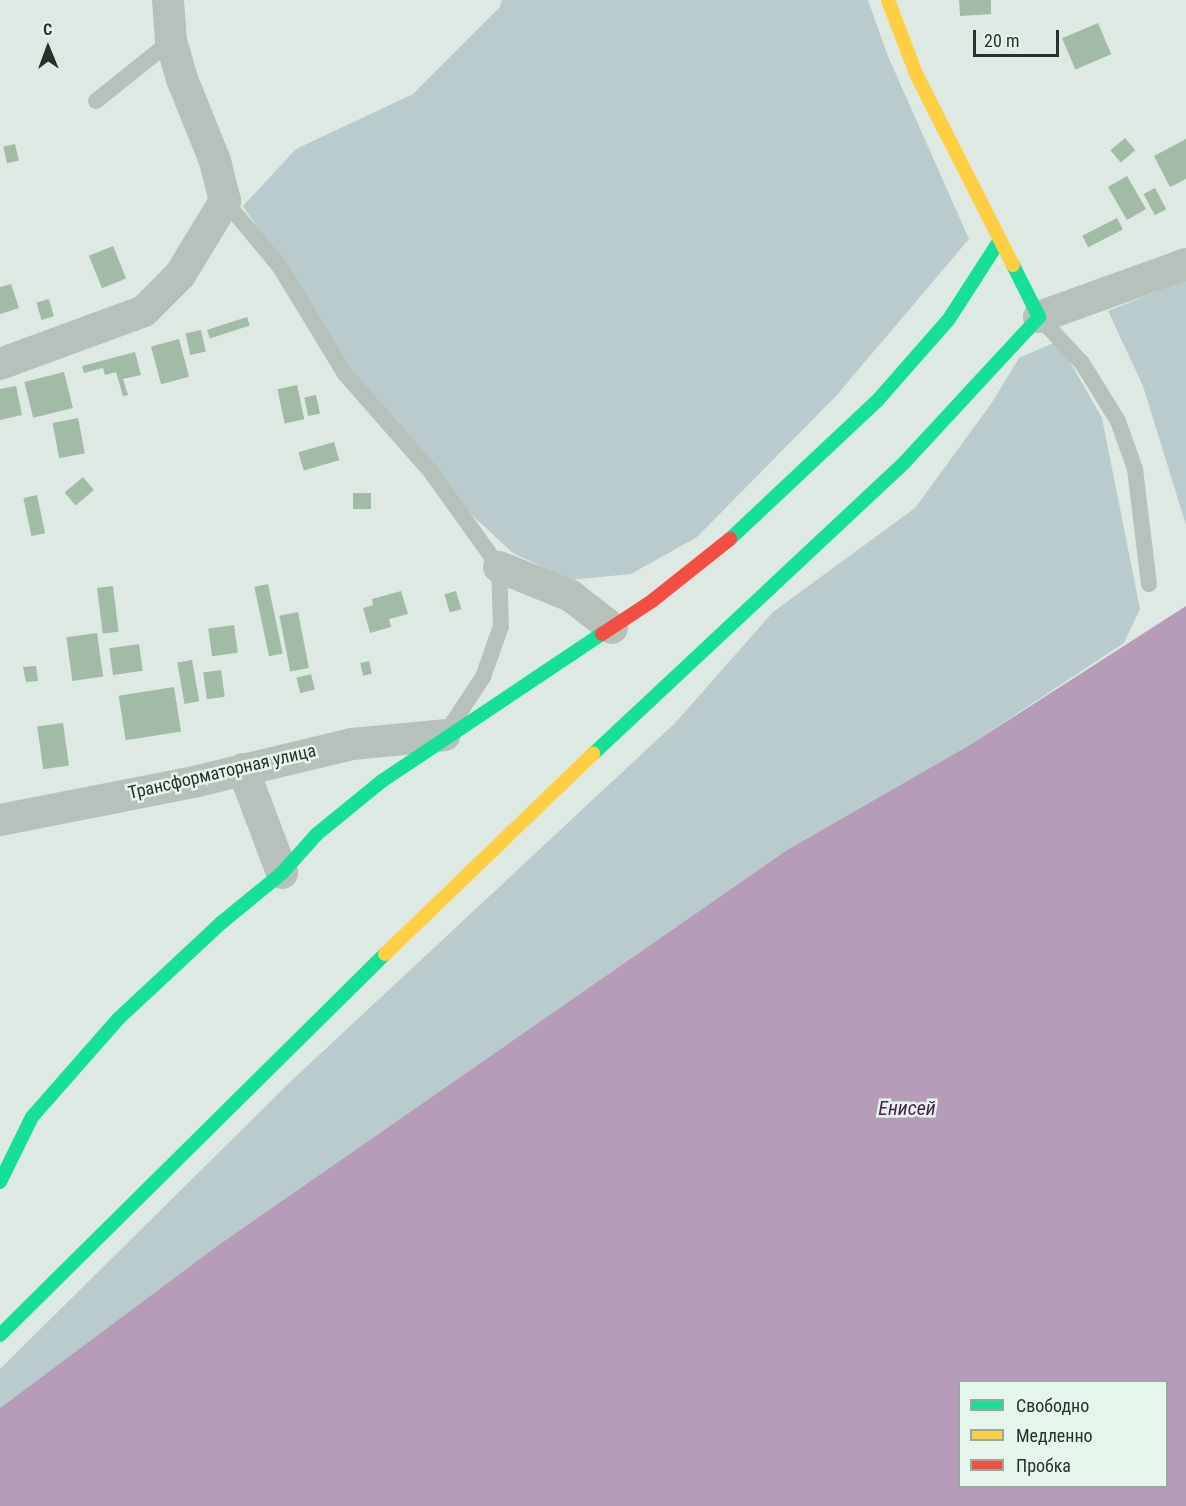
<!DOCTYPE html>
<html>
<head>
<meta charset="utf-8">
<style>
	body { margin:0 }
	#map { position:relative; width:1186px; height:1506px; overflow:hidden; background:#dee9e3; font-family:"Roboto Condensed",sans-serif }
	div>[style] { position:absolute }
	.green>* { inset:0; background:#b9cbcd }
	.water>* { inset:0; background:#b79cba }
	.building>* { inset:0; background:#a1bba6; transform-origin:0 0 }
	.lane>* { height:16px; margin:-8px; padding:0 8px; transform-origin:8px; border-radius:8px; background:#b7c1bb }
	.street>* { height:32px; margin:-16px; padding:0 16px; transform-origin:16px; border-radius:16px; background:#b7c1bb }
	.fast>* { height:14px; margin:-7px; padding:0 7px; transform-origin:7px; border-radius:7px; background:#16e098 }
	.slow>* { height:14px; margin:-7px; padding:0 7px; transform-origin:7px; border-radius:7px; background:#ffcf43 }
	.jam>* { height:14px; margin:-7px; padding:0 7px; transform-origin:7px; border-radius:7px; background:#f24e42 }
	span { translate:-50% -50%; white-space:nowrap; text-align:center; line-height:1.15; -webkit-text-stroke:5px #e4f6ec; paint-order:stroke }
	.street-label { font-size:18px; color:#263229 }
	.water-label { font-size:20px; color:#4d204e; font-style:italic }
	.legend { position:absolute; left:958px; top:1380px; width:210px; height:108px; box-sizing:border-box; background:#e4f6ec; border:2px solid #98a89e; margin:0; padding:8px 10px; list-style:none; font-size:18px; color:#263229 }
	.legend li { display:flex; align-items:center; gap:12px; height:30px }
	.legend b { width:30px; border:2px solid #98a89e }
	.north { position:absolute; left:18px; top:18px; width:60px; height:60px; -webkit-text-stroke:4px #e4f6ec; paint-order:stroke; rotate:359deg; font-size:16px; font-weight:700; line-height:24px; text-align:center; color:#263229 }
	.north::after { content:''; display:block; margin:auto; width:21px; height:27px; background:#263229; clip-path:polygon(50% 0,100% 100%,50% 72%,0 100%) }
	.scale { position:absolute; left:973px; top:30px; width:86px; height:27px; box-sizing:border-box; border:3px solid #263229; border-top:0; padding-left:8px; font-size:18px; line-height:21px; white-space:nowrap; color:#263229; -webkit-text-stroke:4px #e4f6ec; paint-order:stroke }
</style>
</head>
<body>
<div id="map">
	<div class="green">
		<div style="clip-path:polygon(502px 0,868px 0,887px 54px,969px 239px,836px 396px,697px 537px,631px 574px,570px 580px,513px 553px,460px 504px,366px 391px,243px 206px,296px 149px,413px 94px,500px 7px)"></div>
		<div style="clip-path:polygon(1186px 280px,1186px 525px,1143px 386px,1108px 311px)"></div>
		<div style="clip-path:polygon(1058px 341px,1102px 418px,1140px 609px,1124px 643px,968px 746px,787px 850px,217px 1246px,0 1408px,0 1369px,289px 1083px,675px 723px,773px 612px,915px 508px,991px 404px,1019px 358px)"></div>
	</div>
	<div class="water">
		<div style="clip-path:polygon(evenodd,1186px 606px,1186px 1506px,0 1506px,0 1408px,217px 1246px,787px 850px,968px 746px,1186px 606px,960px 1382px,1166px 1382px,1166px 1486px,960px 1486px,960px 1382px)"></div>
	</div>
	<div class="building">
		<div style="clip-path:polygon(959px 0,991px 0,991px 14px,960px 16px)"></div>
		<div style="left:1098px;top:23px;width:34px;height:39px;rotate:67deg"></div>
		<div style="left:1125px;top:138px;width:16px;height:19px;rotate:50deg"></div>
		<div style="clip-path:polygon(1186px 139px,1186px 179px,1170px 187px,1154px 156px)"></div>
		<div style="left:15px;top:144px;width:17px;height:12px;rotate:77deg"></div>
		<div style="left:1127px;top:176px;width:38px;height:22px;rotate:60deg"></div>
		<div style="left:1155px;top:188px;width:24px;height:13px;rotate:62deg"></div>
		<div style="left:1117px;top:218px;width:13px;height:39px;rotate:63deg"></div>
		<div style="left:113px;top:246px;width:35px;height:26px;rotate:68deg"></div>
		<div style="clip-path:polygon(11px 284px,19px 308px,0 314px,0 287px)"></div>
		<div style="left:49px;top:299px;width:18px;height:13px;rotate:74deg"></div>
		<div style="left:247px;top:317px;width:9px;height:42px;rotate:72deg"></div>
		<div style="left:201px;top:330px;width:22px;height:16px;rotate:77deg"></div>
		<div style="left:179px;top:339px;width:39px;height:29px;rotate:75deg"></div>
		<div style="clip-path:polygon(135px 352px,141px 375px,123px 379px,128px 395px,123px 396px,116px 372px,105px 375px,103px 368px,84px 373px,82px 366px)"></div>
		<div style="left:64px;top:372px;width:37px;height:41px;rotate:76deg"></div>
		<div style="left:297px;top:385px;width:35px;height:20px;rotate:78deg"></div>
		<div style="clip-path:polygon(16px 386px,22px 415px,0 420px,0 389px)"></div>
		<div style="left:316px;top:395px;width:19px;height:12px;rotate:78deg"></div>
		<div style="left:78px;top:418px;width:36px;height:26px;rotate:79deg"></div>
		<div style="left:334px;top:442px;width:19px;height:37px;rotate:74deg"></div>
		<div style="left:83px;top:477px;width:17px;height:24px;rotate:50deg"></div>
		<div style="left:353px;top:493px;width:18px;height:16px"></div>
		<div style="left:37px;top:495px;width:39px;height:14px;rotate:78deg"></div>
		<div style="left:268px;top:584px;width:71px;height:14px;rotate:78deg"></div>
		<div style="left:113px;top:586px;width:46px;height:16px;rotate:83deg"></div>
		<div style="clip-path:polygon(401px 591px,408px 614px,389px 619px,391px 627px,370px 633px,363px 608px,373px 605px,372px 599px)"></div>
		<div style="left:456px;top:591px;width:19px;height:12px;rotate:74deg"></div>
		<div style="left:298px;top:612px;width:57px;height:19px;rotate:79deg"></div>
		<div style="left:234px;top:625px;width:28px;height:26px;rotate:82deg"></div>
		<div style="left:97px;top:633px;width:44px;height:31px;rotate:82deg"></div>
		<div style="left:139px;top:644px;width:27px;height:30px;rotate:82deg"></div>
		<div style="left:192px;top:660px;width:42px;height:15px;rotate:80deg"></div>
		<div style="left:369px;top:661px;width:13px;height:9px;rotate:77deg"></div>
		<div style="clip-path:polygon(36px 666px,38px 681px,26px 682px,23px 667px)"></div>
		<div style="left:221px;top:670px;width:27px;height:18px;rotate:82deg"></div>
		<div style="left:311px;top:674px;width:16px;height:15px;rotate:76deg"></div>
		<div style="left:174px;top:687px;width:45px;height:56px;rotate:81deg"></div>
		<div style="left:63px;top:723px;width:43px;height:26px;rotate:82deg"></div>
	</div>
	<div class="lane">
		<div style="left:96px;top:101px;width:96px;rotate:-38.7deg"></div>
		<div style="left:225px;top:201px;width:86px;rotate:50.2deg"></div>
		<div style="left:280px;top:267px;width:125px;rotate:58.7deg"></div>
		<div style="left:345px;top:374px;width:130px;rotate:48.7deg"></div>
		<div style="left:431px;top:472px;width:117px;rotate:54.4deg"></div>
		<div style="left:499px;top:567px;width:59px;rotate:88.1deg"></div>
		<div style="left:501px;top:626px;width:54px;rotate:109.4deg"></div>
		<div style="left:483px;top:677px;width:56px;rotate:123.4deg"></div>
		<div style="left:1039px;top:317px;width:63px;rotate:46.9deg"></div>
		<div style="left:1082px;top:363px;width:68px;rotate:58.2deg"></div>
		<div style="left:1118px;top:421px;width:51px;rotate:70.5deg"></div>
		<div style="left:1135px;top:469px;width:116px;rotate:83.1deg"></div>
	</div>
	<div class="street">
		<div style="left:1039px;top:317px;width:156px;rotate:-19.8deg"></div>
		<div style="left:0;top:364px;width:153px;rotate:-20.2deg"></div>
		<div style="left:144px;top:311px;width:51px;rotate:-45deg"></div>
		<div style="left:180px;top:275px;width:87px;rotate:-58.7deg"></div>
		<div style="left:225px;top:201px;width:41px;rotate:-104deg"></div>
		<div style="left:215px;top:161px;width:88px;rotate:-111.9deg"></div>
		<div style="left:182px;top:79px;width:40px;rotate:-106deg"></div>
		<div style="left:171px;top:41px;width:41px;rotate:-94.2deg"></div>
		<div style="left:499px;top:567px;width:78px;rotate:21.9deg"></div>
		<div style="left:571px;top:596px;width:52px;rotate:38deg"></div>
		<div style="left:243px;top:769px;width:111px;rotate:69.4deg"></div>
		<div style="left:0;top:820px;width:202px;rotate:-11.1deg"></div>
		<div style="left:198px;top:781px;width:158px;rotate:-13.5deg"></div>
		<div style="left:352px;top:744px;width:93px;rotate:-5.5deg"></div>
	</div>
	<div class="fast">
		<div style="left:730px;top:539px;width:202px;rotate:-43.2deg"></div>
		<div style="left:877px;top:401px;width:109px;rotate:-48.7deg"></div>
		<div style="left:949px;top:319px;width:94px;rotate:-57.2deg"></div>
		<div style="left:593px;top:754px;width:424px;rotate:-43.1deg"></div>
		<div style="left:903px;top:464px;width:200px;rotate:-47.2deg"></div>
		<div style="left:1039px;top:317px;width:58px;rotate:-116.6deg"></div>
		<div style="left:0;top:1182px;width:72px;rotate:-63.8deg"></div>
		<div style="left:32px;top:1117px;width:130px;rotate:-48.7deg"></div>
		<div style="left:118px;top:1019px;width:141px;rotate:-43deg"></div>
		<div style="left:221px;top:923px;width:79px;rotate:-39.3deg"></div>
		<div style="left:282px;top:873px;width:52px;rotate:-48.1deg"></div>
		<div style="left:317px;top:834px;width:84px;rotate:-39.2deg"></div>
		<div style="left:382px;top:781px;width:265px;rotate:-33.8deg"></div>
		<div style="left:0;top:1335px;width:542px;rotate:-44.7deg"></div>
	</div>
	<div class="slow">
		<div style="left:888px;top:0;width:81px;rotate:69.1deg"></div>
		<div style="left:917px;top:76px;width:212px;rotate:63.1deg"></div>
		<div style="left:385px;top:954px;width:289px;rotate:-43.9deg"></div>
	</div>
	<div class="jam">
		<div style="left:602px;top:634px;width:60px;rotate:-33.4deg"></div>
		<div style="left:652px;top:601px;width:100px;rotate:-38.5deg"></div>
	</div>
	<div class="street-label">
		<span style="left:222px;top:772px;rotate:-13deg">Трансформаторная улица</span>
	</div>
	<div class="water-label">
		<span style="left:907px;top:1108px">Енисей</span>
	</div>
	<ul class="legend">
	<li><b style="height:8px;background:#16e098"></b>Свободно</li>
	<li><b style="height:8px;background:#ffcf43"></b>Медленно</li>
	<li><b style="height:8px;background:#f24e42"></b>Пробка</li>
	</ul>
	<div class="north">С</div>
	<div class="scale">20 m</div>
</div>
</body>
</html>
